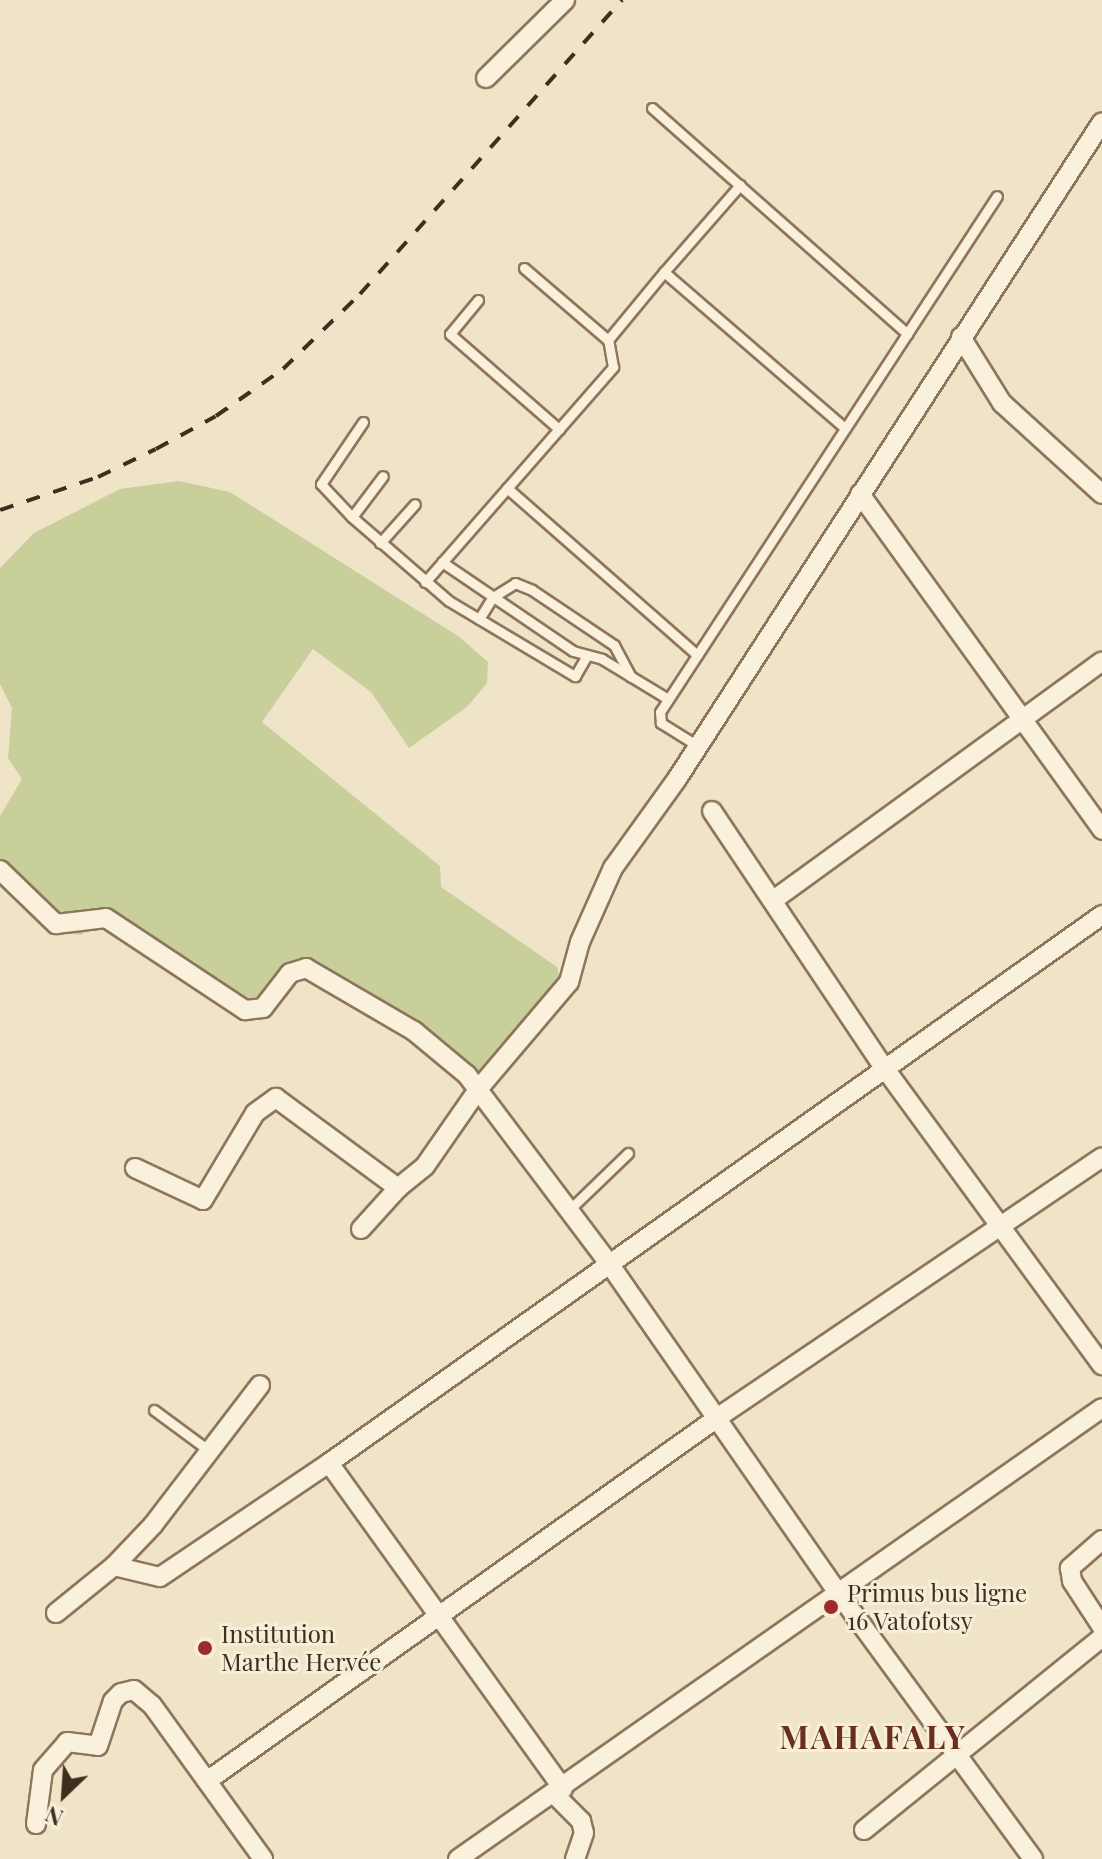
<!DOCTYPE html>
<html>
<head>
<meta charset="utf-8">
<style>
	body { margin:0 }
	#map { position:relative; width:1102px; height:1859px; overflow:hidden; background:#f0e4c8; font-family:"Playfair Display",serif }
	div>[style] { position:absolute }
	.green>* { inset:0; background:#c9cf9b }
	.roads { filter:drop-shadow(2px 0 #8d765c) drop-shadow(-2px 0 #8d765c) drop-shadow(0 2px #8d765c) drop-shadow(0 -2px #8d765c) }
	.service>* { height:9px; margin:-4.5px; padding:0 4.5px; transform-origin:4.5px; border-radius:4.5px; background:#faf1dc }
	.minor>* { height:18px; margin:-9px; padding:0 9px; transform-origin:9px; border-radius:9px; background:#faf1dc }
	.rail>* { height:4px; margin-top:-2px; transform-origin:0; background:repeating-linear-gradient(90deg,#3d2e20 0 14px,transparent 0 28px) }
	.dots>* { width:22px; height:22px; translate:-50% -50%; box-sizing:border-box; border:4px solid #f7eed8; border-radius:50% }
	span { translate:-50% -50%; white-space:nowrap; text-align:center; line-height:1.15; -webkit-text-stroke:6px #f7eed8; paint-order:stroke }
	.poi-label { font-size:24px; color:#3d2e20 }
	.left { translate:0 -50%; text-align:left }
	.district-label { font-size:32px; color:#6b2e1e; font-weight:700; letter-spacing:2px }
	.north { position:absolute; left:24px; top:1755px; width:80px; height:80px; -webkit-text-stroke:6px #f7eed8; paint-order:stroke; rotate:205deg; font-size:22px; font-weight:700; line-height:32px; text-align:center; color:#3d2e20 }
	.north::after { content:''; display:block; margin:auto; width:28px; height:36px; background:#3d2e20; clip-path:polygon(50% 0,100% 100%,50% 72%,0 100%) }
</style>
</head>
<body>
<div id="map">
	<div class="green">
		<div style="clip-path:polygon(179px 481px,230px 492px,458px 636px,488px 662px,487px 683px,467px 707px,409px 748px,371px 692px,313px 649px,262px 722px,440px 866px,441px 887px,557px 967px,560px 982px,478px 1087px,305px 966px,265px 1015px,105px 921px,81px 935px,67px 933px,0 863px,0 816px,22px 779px,8px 758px,12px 708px,0 684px,0 568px,34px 533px,120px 489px)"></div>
	</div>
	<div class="roads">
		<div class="service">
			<div style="left:652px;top:108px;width:341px;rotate:41.5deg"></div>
			<div style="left:740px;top:185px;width:116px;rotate:131.1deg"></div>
			<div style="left:664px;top:272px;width:239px;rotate:40.8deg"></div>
			<div style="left:524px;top:268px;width:111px;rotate:40.6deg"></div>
			<div style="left:478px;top:300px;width:44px;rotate:129.5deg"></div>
			<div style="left:450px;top:334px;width:145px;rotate:41.1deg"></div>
			<div style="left:363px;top:422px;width:75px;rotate:124.1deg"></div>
			<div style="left:321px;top:484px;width:45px;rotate:46.8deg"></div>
			<div style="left:352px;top:517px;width:128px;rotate:40.9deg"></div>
			<div style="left:449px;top:601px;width:147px;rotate:30.8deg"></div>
			<div style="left:575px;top:676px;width:24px;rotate:-60deg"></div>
			<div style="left:507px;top:488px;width:253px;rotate:41.3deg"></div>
			<div style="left:352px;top:517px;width:51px;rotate:-52.9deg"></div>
			<div style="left:380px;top:543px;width:52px;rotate:-48.1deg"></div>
			<div style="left:442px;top:562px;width:158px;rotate:34.2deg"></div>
			<div style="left:573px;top:651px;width:30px;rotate:15deg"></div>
			<div style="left:602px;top:659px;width:77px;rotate:31.2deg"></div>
			<div style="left:425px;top:582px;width:286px;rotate:-48.8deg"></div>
			<div style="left:613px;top:367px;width:27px;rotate:-100deg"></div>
			<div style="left:608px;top:340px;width:88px;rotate:-50.5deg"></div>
			<div style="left:479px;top:619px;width:26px;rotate:-58deg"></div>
			<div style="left:493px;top:597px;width:26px;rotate:-32deg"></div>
			<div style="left:515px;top:583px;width:18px;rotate:22deg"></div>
			<div style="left:532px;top:590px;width:99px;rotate:33.9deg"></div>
			<div style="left:614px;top:645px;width:36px;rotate:62deg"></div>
			<div style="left:698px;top:746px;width:44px;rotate:-148.1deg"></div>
			<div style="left:661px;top:723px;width:11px;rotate:-95deg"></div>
			<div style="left:660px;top:712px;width:616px;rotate:-56.85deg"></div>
			<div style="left:569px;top:1210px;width:82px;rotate:-44deg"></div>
			<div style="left:154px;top:1410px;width:71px;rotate:36.4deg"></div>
		</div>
		<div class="minor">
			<div style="left:486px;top:78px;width:111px;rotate:-44.6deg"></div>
			<div style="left:961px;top:337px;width:78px;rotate:58.2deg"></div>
			<div style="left:1002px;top:403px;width:135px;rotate:42.3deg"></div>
			<div style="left:860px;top:494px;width:414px;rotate:54.2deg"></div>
			<div style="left:712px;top:811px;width:307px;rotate:56.2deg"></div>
			<div style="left:883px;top:1066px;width:371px;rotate:53.8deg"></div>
			<div style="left:0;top:870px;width:78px;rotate:44deg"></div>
			<div style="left:56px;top:924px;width:50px;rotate:-6.8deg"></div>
			<div style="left:106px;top:918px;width:167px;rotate:33.5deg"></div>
			<div style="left:245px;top:1010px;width:18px;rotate:-6deg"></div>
			<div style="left:263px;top:1008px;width:44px;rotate:-52.4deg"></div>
			<div style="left:290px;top:973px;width:17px;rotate:-17deg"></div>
			<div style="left:306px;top:968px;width:125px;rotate:30.3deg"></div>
			<div style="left:414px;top:1031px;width:69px;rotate:39.7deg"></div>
			<div style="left:467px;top:1075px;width:234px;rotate:53deg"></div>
			<div style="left:608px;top:1262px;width:401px;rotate:55.2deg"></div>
			<div style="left:837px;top:1591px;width:332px;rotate:53.8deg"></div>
			<div style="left:775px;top:899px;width:404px;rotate:-36deg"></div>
			<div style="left:135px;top:1168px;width:75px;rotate:25.2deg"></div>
			<div style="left:203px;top:1200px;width:101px;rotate:-59.1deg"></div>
			<div style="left:255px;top:1113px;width:26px;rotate:-36deg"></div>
			<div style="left:276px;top:1098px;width:152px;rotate:36.4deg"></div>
			<div style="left:398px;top:1188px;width:35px;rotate:-39deg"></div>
			<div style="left:425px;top:1166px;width:96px;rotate:-55.2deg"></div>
			<div style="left:480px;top:1087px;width:138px;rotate:-49.7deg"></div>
			<div style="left:569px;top:982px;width:41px;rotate:-74.6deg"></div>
			<div style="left:580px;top:942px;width:81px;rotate:-66deg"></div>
			<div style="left:613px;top:868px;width:110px;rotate:-54.3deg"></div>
			<div style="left:677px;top:779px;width:782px;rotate:-57.1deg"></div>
			<div style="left:361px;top:1229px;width:55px;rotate:-47.9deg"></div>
			<div style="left:329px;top:1463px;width:401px;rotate:54.3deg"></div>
			<div style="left:1102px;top:1540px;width:43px;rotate:138.8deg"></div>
			<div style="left:1070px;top:1568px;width:13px;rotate:81deg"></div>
			<div style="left:1072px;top:1581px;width:55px;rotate:56.9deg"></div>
			<div style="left:114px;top:1566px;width:57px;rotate:-46.4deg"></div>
			<div style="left:153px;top:1525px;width:176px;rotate:-52.6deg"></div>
			<div style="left:56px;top:1613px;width:75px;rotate:-39deg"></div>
			<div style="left:114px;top:1566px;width:47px;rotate:13.4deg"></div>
			<div style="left:160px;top:1577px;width:204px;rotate:-34deg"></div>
			<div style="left:329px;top:1463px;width:948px;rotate:-35.33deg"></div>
			<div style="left:207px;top:1781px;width:626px;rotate:-35.44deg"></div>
			<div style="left:717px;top:1418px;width:465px;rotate:-34.1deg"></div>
			<div style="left:555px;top:1795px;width:37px;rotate:45deg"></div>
			<div style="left:581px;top:1821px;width:12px;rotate:76deg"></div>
			<div style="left:584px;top:1833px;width:28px;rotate:109deg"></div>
			<div style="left:36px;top:1824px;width:54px;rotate:-82.6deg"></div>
			<div style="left:43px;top:1770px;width:37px;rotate:-49deg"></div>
			<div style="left:67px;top:1742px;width:31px;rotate:7deg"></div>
			<div style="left:98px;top:1746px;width:47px;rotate:-71.6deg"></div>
			<div style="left:113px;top:1701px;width:11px;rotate:-45deg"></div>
			<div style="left:121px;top:1693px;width:13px;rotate:-13deg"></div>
			<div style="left:134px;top:1690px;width:23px;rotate:40deg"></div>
			<div style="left:152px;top:1705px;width:190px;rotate:54.2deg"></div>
			<div style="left:864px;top:1830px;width:306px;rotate:-39deg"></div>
			<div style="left:458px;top:1859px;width:786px;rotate:-35deg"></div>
		</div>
	</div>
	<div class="rail">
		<div style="left:0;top:510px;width:103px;rotate:-18.6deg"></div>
		<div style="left:98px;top:477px;width:64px;rotate:-25.8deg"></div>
		<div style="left:156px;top:449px;width:68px;rotate:-28.8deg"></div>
		<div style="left:216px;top:416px;width:82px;rotate:-35deg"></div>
		<div style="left:283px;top:369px;width:107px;rotate:-44.2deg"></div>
		<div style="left:360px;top:294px;width:394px;rotate:-48.3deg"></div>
	</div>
	<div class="dots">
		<div style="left:831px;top:1607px;background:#9e2a2b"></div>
		<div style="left:205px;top:1648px;background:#9e2a2b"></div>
	</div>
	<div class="poi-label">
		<span class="left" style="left:847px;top:1607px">Primus bus ligne<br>16 Vatofotsy</span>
		<span class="left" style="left:221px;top:1648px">Institution<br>Marthe Hervée</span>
	</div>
	<div class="district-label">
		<span style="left:873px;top:1736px">MAHAFALY</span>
	</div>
	<div class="north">N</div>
</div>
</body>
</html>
